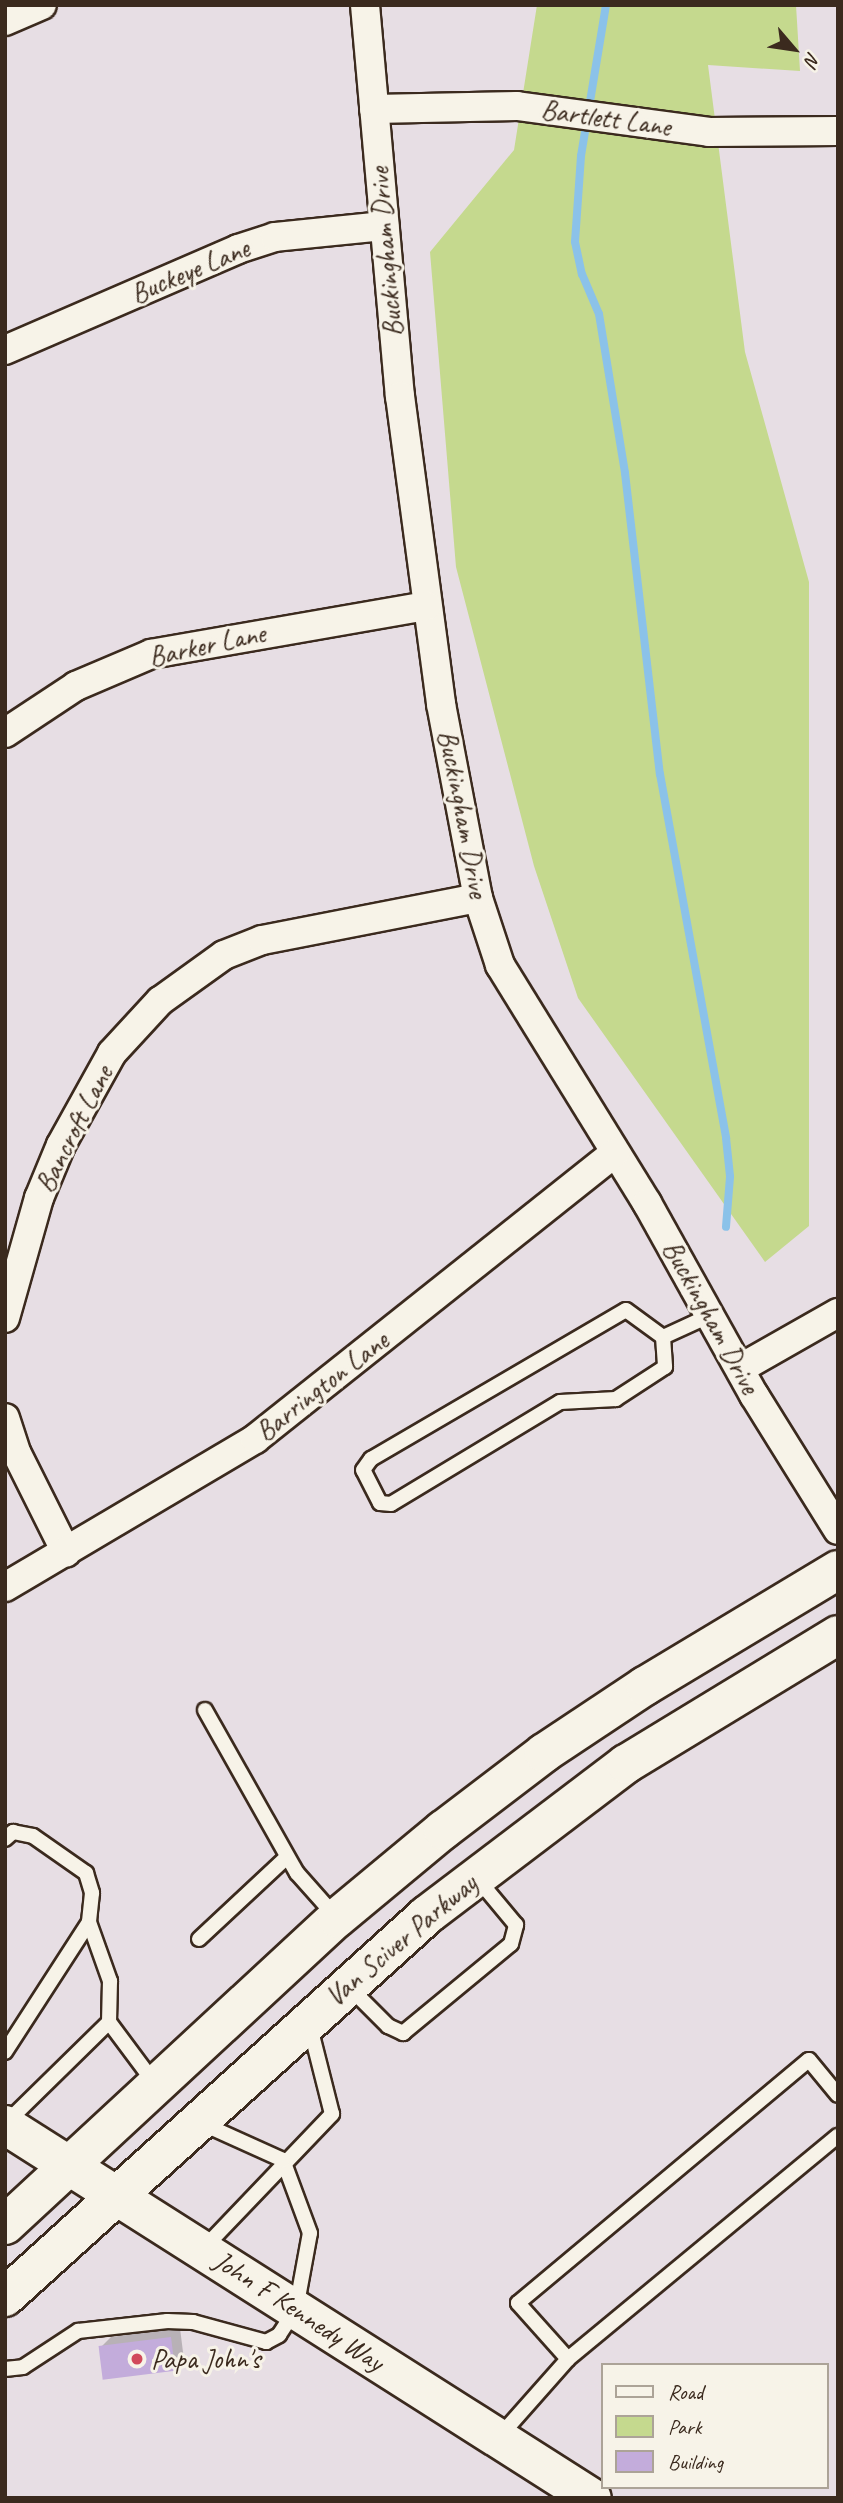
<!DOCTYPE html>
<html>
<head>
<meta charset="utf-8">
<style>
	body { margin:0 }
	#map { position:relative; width:843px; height:2503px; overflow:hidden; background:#e7dee4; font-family:Caveat,sans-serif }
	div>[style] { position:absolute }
	.green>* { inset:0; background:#c5d98e }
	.shadow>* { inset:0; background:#0003 }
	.stream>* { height:8px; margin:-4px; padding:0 4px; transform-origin:4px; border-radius:4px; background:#8bc2e9 }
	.building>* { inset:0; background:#c3acdb; transform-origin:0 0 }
	.roads { filter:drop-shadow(2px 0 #3b2a1e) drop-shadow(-2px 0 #3b2a1e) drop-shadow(0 2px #3b2a1e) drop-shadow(0 -2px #3b2a1e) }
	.lane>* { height:14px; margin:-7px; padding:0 7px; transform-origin:7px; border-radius:7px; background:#f7f3e8 }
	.street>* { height:28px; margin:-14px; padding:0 14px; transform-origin:14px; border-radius:14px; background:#f7f3e8 }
	.secondary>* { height:38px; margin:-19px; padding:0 19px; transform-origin:19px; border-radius:19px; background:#f7f3e8 }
	.dots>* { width:19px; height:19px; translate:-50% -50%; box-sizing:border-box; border:4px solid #f7f3e8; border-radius:50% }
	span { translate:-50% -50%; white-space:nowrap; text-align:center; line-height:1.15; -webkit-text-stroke:6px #f7f3e8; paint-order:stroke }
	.street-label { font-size:28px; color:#3b2a1e }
	.poi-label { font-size:28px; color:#3b2a1e }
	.left { translate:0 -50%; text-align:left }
	.frame { position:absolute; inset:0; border:7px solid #3b2a1e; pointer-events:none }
	.legend { position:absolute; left:601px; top:2363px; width:228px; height:126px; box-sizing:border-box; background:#f7f3e8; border:2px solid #aca397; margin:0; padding:9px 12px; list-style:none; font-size:21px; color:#3b2a1e }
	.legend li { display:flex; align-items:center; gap:14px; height:35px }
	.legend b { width:35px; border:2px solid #aca397 }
	.north { position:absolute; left:759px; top:14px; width:70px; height:70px; -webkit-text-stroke:5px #f7f3e8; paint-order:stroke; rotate:119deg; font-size:19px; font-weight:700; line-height:28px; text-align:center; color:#3b2a1e }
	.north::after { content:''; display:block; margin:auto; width:24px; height:32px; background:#3b2a1e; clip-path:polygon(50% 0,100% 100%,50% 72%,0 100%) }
</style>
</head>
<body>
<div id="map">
	<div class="green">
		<div style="clip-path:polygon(537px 5px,796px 5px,800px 71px,708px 65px,745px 352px,809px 582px,809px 1226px,765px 1262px,578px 998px,534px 866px,456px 567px,430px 252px,514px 150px)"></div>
	</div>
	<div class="shadow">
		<div style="clip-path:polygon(180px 2328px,184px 2360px,174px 2369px,101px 2347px,111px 2337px)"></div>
	</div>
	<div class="stream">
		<div style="left:606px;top:5px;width:153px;rotate:99.4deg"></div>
		<div style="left:581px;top:156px;width:86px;rotate:94deg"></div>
		<div style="left:575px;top:242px;width:33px;rotate:78deg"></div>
		<div style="left:582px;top:274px;width:43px;rotate:67deg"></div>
		<div style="left:599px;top:314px;width:161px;rotate:80.7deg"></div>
		<div style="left:625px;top:473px;width:303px;rotate:83.4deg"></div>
		<div style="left:660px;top:774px;width:370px;rotate:79.7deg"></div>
		<div style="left:726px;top:1138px;width:39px;rotate:84deg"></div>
		<div style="left:730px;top:1177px;width:50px;rotate:94.6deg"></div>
	</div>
	<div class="building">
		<div style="left:171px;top:2337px;width:34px;height:73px;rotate:83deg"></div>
	</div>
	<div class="roads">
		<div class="lane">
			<div style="left:663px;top:1337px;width:30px;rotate:86deg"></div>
			<div style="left:665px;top:1367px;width:59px;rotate:146.9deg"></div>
			<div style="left:616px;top:1399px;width:56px;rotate:176.9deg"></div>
			<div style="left:560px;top:1402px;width:197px;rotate:148.9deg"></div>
			<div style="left:391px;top:1504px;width:11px;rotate:-175deg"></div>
			<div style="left:380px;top:1503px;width:37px;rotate:-117deg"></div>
			<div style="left:363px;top:1470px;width:14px;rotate:-54deg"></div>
			<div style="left:371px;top:1459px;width:295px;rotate:-30.3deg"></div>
			<div style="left:626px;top:1310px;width:46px;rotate:36.1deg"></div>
			<div style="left:663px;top:1337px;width:53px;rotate:-24.6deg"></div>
			<div style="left:205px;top:1710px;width:187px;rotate:60.6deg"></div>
			<div style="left:297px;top:1873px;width:59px;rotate:48.4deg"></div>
			<div style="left:5px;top:1839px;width:11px;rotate:-41deg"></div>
			<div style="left:13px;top:1832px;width:20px;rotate:11deg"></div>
			<div style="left:33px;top:1836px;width:65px;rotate:34.9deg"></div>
			<div style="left:86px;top:1873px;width:21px;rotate:73deg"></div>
			<div style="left:92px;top:1893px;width:29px;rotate:96deg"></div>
			<div style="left:199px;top:1939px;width:120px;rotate:-43deg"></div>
			<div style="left:348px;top:1986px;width:57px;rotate:45deg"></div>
			<div style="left:388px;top:2026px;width:17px;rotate:25deg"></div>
			<div style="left:403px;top:2033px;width:140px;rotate:-39.5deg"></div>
			<div style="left:511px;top:1944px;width:20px;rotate:-75deg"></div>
			<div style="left:516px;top:1925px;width:62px;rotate:-129.8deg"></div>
			<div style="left:5px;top:2052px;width:155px;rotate:-57.1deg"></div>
			<div style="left:89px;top:1922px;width:63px;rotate:70.4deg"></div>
			<div style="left:110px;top:1981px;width:41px;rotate:91.4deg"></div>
			<div style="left:109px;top:2022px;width:79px;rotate:53.3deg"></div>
			<div style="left:5px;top:2124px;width:146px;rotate:-44.4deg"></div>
			<div style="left:203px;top:2249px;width:187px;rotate:-46.3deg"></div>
			<div style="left:332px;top:2114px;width:90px;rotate:-104.2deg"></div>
			<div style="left:568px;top:2359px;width:350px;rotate:-39.6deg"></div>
			<div style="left:5px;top:2369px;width:18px;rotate:-6deg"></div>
			<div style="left:23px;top:2367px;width:66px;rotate:-33.2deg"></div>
			<div style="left:78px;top:2331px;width:90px;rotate:-6.4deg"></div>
			<div style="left:167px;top:2321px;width:26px;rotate:2deg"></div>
			<div style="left:193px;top:2322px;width:76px;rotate:15.3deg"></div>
			<div style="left:266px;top:2342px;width:15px;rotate:-28deg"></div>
			<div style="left:279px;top:2335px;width:31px;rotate:-57deg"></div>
			<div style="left:296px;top:2309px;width:77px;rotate:-79.6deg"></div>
			<div style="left:310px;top:2233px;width:78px;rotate:-110.3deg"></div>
			<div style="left:283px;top:2160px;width:90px;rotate:-155.7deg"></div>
			<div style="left:499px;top:2437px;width:104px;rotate:-48.5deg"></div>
			<div style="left:568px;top:2359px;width:75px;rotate:-131.8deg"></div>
			<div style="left:518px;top:2303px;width:379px;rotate:-39.9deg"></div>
			<div style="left:809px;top:2060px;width:45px;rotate:50.4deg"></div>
		</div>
		<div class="street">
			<div style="left:365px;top:5px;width:393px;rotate:84.9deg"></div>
			<div style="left:400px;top:396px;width:311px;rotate:82.4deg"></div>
			<div style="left:441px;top:704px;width:197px;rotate:79.2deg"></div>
			<div style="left:478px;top:898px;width:71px;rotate:71.8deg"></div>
			<div style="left:500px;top:965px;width:280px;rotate:58.3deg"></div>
			<div style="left:647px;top:1203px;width:220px;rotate:60.9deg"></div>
			<div style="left:754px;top:1395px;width:159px;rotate:58.1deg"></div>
			<div style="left:5px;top:21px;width:40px;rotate:-23.4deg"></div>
			<div style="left:374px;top:109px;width:143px;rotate:-1.2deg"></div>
			<div style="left:517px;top:106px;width:194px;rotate:7.7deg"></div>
			<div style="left:709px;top:132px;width:129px;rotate:-0.4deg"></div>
			<div style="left:5px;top:350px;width:254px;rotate:-23.4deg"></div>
			<div style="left:238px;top:249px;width:39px;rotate:-18deg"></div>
			<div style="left:275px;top:237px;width:110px;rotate:-5.8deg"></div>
			<div style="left:5px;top:733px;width:85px;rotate:-33.5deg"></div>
			<div style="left:76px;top:686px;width:82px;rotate:-23.1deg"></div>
			<div style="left:151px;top:654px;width:280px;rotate:-9.9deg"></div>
			<div style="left:5px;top:1318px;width:125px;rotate:-74.2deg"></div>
			<div style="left:39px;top:1198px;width:57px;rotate:-67.5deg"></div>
			<div style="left:61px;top:1145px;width:105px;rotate:-61deg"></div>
			<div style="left:112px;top:1053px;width:71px;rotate:-47.3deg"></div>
			<div style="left:160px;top:1001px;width:79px;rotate:-35.7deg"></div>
			<div style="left:224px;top:955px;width:41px;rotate:-21.5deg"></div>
			<div style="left:262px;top:940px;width:220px;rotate:-11deg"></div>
			<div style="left:741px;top:1368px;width:112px;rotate:-29.6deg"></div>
			<div style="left:5px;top:1418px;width:38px;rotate:72deg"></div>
			<div style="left:17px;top:1454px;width:110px;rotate:63.4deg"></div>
			<div style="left:5px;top:1587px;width:291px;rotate:-30.6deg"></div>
			<div style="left:255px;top:1439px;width:460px;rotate:-38.5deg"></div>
		</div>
		<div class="secondary">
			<div style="left:5px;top:2125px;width:695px;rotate:32.43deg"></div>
			<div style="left:5px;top:2225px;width:452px;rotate:-42.8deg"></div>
			<div style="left:337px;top:1918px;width:138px;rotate:-39.7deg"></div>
			<div style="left:443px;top:1830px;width:127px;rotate:-37.3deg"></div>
			<div style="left:544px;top:1753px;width:121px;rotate:-33.6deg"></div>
			<div style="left:645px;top:1686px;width:225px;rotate:-31deg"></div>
			<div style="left:5px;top:2297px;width:569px;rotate:-42.15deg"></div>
			<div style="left:427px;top:1915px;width:250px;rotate:-37.2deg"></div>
			<div style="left:626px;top:1764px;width:248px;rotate:-31.3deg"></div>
		</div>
	</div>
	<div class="dots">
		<div style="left:137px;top:2359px;background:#d1495b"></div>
	</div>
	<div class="street-label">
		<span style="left:606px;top:118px;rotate:8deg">Bartlett Lane</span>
		<span style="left:386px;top:252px;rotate:-95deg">Buckingham Drive</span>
		<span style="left:190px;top:271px;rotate:-23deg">Buckeye Lane</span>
		<span style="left:207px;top:645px;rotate:-12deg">Barker Lane</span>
		<span style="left:463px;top:814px;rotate:79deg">Buckingham Drive</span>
		<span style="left:74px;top:1129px;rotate:-63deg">Bancroft Lane</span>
		<span style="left:711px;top:1317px;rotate:61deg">Buckingham Drive</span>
		<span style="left:322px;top:1386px;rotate:-38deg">Barrington Lane</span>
		<span style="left:401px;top:1940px;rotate:-40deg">Van Sciver Parkway</span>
		<span style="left:299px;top:2311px;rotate:33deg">John F Kennedy Way</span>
	</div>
	<div class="poi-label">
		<span class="left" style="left:151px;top:2359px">Papa John's</span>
	</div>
	<div class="frame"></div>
	<ul class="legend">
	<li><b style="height:9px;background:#f7f3e8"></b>Road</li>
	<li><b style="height:19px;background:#c5d98e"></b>Park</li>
	<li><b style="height:19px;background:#c3acdb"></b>Building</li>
	</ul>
	<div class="north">N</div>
</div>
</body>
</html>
